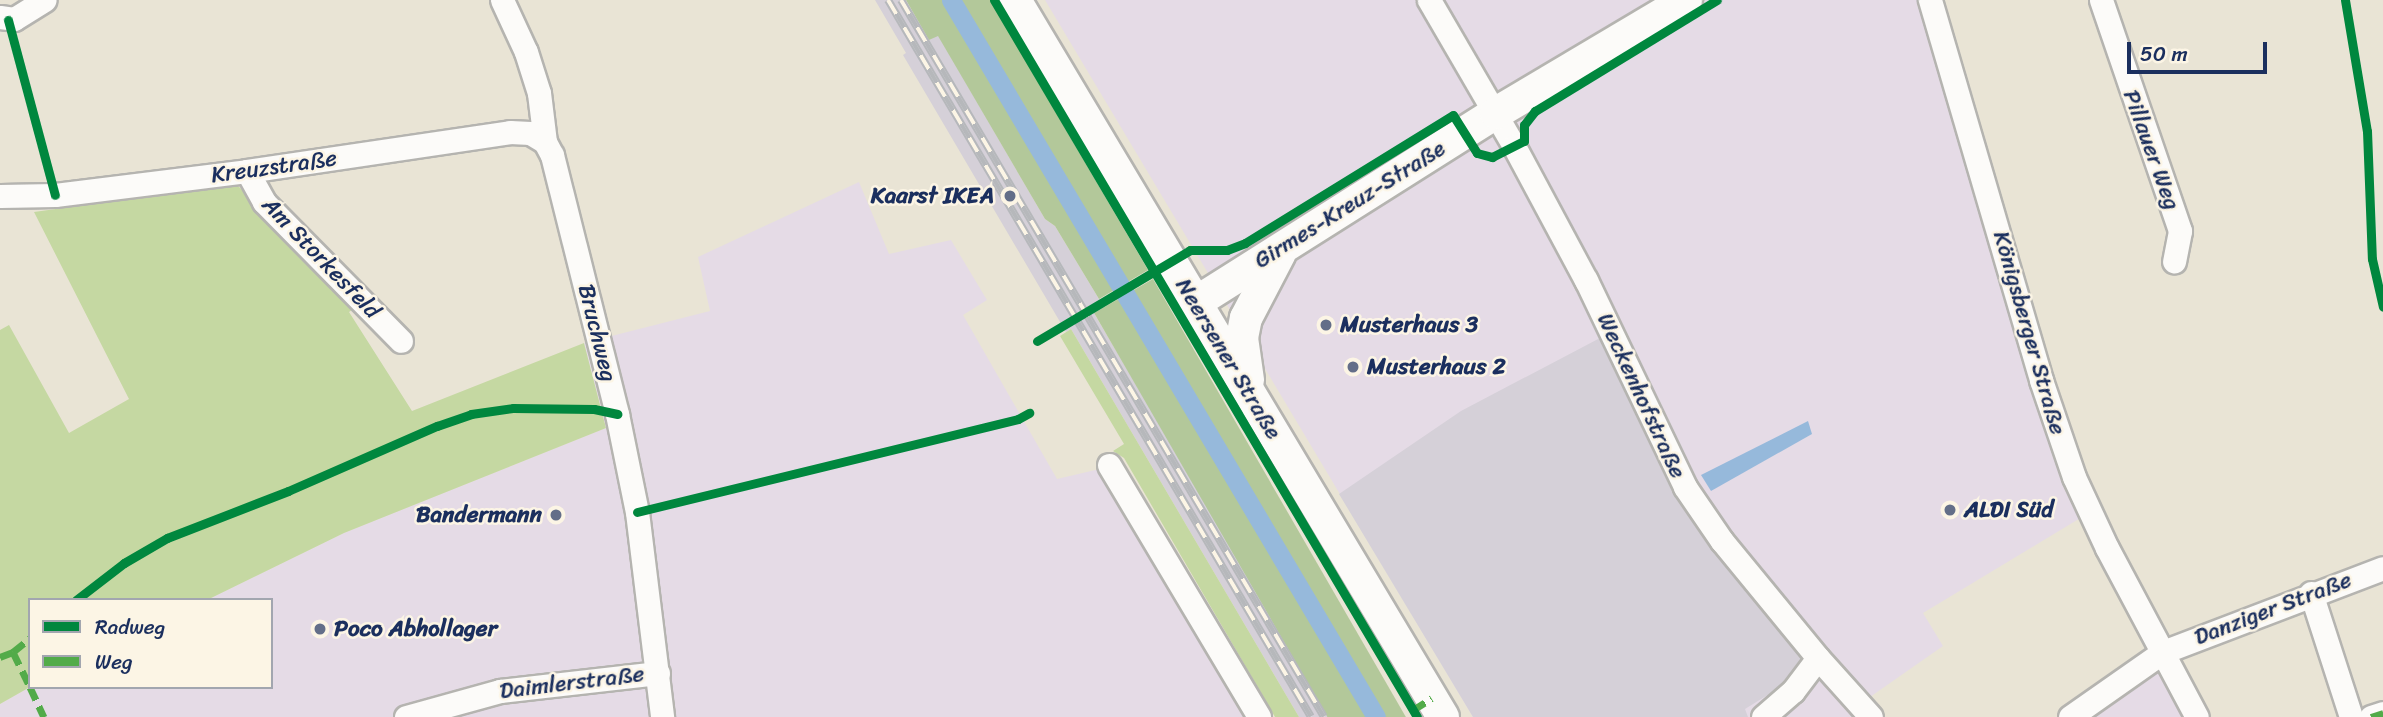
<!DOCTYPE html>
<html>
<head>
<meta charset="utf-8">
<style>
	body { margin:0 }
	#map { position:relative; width:2383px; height:717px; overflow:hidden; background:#e9e4d5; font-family:Sriracha,sans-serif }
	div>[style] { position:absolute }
	.built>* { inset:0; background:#e5dbe6 }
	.industrial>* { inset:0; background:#d5d0d8 }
	.green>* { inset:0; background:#c5d8a2 }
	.forest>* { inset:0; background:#b3c89a; transform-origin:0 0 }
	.water>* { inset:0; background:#96b9db }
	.canal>* { height:19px; margin:-9.5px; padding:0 9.5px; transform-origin:9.5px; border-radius:9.5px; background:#96b9db }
	.roads { filter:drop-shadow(2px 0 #b5b4b0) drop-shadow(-2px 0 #b5b4b0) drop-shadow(0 2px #b5b4b0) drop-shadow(0 -2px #b5b4b0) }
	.street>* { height:23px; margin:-11.5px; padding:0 11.5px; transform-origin:11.5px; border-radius:11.5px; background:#fcfbf9 }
	.secondary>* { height:32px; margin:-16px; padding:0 16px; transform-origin:16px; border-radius:16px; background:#fcfbf9 }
	.rail>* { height:8px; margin-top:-4px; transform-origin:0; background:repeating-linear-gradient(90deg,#fcf5e5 0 16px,#b6b8bb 0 32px); box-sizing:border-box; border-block:2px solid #b6b8bb }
	.quiet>* { height:7px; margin-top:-3.5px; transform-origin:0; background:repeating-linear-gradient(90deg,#52ab49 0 14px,transparent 0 21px) }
	.cycleway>* { height:9px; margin:-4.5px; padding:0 4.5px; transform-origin:4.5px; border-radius:4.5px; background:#00873e }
	.dots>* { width:19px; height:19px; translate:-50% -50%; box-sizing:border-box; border:4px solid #fcf5e5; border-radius:50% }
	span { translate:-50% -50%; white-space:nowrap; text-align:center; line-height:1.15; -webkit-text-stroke:5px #fcf5e5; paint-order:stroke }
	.street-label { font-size:23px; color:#1b2f5e }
	.poi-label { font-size:23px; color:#1b2f5e; font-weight:700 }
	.right { translate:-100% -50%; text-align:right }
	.left { translate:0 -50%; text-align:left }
	.legend { position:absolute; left:28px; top:598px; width:245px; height:91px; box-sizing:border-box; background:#fcf5e5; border:2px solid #a2a6af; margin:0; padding:9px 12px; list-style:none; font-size:21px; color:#1b2f5e }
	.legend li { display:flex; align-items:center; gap:14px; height:35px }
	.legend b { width:35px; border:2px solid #a2a6af }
	.scale { position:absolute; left:2127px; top:42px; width:140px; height:32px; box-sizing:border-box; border:4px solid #1b2f5e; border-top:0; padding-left:9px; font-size:21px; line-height:24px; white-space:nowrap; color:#1b2f5e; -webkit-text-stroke:5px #fcf5e5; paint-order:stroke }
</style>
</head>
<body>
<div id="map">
	<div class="built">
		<div style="clip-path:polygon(1045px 0,1927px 0,2087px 514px,1923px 613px,1943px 646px,1860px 704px,1871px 717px,1473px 717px)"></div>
		<div style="clip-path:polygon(859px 182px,889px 254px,951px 240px,987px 300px,963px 315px,1057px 479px,1104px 468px,1252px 717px,0 717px,0 704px,30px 687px,271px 687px,271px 600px,207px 600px,344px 533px,606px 428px,584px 343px,710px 311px,698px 257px)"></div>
		<div style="clip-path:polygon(2163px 652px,2196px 717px,2070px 717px)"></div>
	</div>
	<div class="industrial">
		<div style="clip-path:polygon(875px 0,906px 0,929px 40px,938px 35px,1045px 219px,1055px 226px,1105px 309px,1095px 315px,1332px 717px,1299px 717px,1071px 329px,1066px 332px,903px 55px,906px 53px)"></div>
		<div style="clip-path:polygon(1600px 338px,1666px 478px,1688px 513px,1804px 660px,1795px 678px,1745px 709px,1748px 717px,1473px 717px,1339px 494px,1461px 411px)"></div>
	</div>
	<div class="green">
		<div style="clip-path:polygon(236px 184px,359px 305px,349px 312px,412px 411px,584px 343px,606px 428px,344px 533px,207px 600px,30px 600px,30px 687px,0 704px,0 330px,9px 325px,69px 433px,129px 399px,34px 212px)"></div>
		<div style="clip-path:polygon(1161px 274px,1422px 717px,1419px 717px,1158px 275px)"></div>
		<div style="clip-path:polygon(1071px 329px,1299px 717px,1275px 717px,1124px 458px,1113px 451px,1124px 444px,1060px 336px)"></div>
	</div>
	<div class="forest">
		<div style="clip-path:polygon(906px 0,990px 0,1148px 270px,1099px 299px,1055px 226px,1045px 219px,938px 36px,929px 40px)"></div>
		<div style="left:1153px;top:279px;width:508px;height:68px;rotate:60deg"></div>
	</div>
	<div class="water">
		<div style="clip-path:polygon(1808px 421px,1812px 434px,1711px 491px,1701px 475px)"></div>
	</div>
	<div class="canal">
		<div style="left:951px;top:0;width:833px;rotate:59.34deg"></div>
	</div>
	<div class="roads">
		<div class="street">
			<div style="left:502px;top:0;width:57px;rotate:65.2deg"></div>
			<div style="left:526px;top:52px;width:43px;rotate:72.4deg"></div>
			<div style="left:539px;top:93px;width:49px;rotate:83deg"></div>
			<div style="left:545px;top:142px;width:15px;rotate:62deg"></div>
			<div style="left:552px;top:155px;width:267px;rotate:75.9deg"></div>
			<div style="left:617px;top:414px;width:100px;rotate:78.5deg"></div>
			<div style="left:637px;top:512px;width:207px;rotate:83deg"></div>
			<div style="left:1429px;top:0;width:169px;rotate:59.8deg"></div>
			<div style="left:1514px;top:146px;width:152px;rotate:61.8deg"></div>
			<div style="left:1586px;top:280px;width:229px;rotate:64.4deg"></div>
			<div style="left:1685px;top:487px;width:65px;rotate:55.6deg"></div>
			<div style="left:1722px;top:541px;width:151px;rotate:50.6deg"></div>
			<div style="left:1818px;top:658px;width:79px;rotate:48.1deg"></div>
			<div style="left:1930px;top:0;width:396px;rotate:73.7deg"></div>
			<div style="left:2041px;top:380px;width:102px;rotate:71.2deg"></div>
			<div style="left:2074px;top:477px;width:78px;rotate:65.1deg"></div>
			<div style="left:2107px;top:548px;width:191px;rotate:62deg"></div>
			<div style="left:2101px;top:0;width:244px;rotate:71.1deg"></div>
			<div style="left:2180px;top:231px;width:31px;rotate:101deg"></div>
			<div style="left:0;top:17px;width:14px;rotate:8deg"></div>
			<div style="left:14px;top:19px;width:36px;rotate:-32deg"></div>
			<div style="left:247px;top:171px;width:35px;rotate:61deg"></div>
			<div style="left:264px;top:202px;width:195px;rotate:45.4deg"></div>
			<div style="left:0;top:196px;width:55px;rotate:-1deg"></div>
			<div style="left:55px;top:195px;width:193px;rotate:-7.1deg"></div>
			<div style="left:247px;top:171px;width:266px;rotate:-8.4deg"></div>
			<div style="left:510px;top:132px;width:20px;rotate:3deg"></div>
			<div style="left:530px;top:133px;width:17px;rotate:31deg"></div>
			<div style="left:1109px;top:465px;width:293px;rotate:59.2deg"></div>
			<div style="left:2311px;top:593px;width:130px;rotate:72.1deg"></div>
			<div style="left:406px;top:717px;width:98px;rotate:-15.5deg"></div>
			<div style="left:500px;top:691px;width:159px;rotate:-6.5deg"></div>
			<div style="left:1763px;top:717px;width:40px;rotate:-41deg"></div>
			<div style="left:1793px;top:691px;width:41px;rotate:-52.9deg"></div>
			<div style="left:2070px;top:717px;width:113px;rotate:-35deg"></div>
			<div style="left:2163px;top:652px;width:235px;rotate:-20.9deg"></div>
			<div style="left:2371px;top:717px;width:13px;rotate:-18deg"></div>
		</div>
		<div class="secondary">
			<div style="left:1015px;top:0;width:835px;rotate:59.17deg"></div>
			<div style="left:1195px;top:303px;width:356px;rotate:-32.3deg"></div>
			<div style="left:1496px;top:113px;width:221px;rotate:-30.7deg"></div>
			<div style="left:1248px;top:380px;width:42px;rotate:-98.1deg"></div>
			<div style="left:1242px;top:338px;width:20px;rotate:-79deg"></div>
			<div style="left:1246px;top:318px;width:73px;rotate:-62.4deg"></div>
		</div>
	</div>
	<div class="rail">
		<div style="left:888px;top:0;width:832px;rotate:59.46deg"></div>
		<div style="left:901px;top:0;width:832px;rotate:59.46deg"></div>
	</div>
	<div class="quiet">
		<div style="left:13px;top:652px;width:39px;rotate:64deg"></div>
		<div style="left:0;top:657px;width:14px;rotate:-21deg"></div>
		<div style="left:13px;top:652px;width:22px;rotate:-39deg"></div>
		<div style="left:30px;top:687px;width:33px;rotate:65deg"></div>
		<div style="left:1413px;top:710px;width:22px;rotate:-32deg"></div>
		<div style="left:2371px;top:717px;width:13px;rotate:-18deg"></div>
	</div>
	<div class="cycleway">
		<div style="left:994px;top:0;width:832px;rotate:59.46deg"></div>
		<div style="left:2345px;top:0;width:133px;rotate:80.5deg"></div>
		<div style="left:2367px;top:131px;width:128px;rotate:87.8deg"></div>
		<div style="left:2372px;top:259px;width:49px;rotate:77.1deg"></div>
		<div style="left:8px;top:20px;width:181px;rotate:75deg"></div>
		<div style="left:1037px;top:341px;width:178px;rotate:-30.7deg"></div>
		<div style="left:1190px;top:250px;width:37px"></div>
		<div style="left:1227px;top:250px;width:19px;rotate:-21deg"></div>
		<div style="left:1245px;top:243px;width:244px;rotate:-31.6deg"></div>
		<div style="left:1453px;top:115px;width:45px;rotate:57.7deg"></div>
		<div style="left:1477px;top:153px;width:16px;rotate:15deg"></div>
		<div style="left:1492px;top:157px;width:36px;rotate:-27deg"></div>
		<div style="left:1524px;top:141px;width:16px;rotate:-90deg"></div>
		<div style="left:1524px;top:125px;width:18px;rotate:-52deg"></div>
		<div style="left:1535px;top:111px;width:213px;rotate:-31.4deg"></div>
		<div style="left:637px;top:512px;width:392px;rotate:-13.7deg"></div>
		<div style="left:1018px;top:419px;width:13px;rotate:-29deg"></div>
		<div style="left:76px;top:600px;width:61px;rotate:-37.6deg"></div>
		<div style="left:124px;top:563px;width:50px;rotate:-30.2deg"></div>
		<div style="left:167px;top:538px;width:130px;rotate:-21.2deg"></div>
		<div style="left:288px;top:491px;width:163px;rotate:-23.6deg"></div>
		<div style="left:437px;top:426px;width:36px;rotate:-19deg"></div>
		<div style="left:471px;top:414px;width:42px;rotate:-8.1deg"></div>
		<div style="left:513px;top:408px;width:81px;rotate:0.7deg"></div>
		<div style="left:594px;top:409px;width:24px;rotate:12deg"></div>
	</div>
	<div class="dots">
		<div style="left:1010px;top:196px;background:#636e88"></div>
		<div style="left:1326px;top:325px;background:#636e88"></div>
		<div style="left:1353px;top:367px;background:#636e88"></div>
		<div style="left:1950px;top:510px;background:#636e88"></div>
		<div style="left:556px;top:515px;background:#636e88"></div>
		<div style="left:320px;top:629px;background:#636e88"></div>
	</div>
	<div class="street-label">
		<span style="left:2151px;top:150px;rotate:70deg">Pillauer Weg</span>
		<span style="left:274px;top:167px;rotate:-8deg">Kreuzstraße</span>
		<span style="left:1350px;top:205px;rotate:-32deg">Girmes-Kreuz-Straße</span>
		<span style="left:321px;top:258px;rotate:46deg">Am Storkesfeld</span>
		<span style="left:597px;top:333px;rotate:76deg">Bruchweg</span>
		<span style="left:2029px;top:333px;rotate:74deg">Königsberger Straße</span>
		<span style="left:1228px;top:359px;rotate:59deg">Neersener Straße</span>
		<span style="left:1641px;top:396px;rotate:65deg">Weckenhofstraße</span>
		<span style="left:2273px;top:609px;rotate:-21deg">Danziger Straße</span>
		<span style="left:572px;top:683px;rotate:-7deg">Daimlerstraße</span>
	</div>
	<div class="poi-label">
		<span class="right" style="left:994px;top:196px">Kaarst IKEA</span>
		<span class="left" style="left:1340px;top:325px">Musterhaus 3</span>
		<span class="left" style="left:1367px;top:367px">Musterhaus 2</span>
		<span class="left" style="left:1964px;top:510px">ALDI Süd</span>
		<span class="right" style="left:542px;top:515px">Bandermann</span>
		<span class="left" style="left:334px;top:629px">Poco Abhollager</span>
	</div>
	<ul class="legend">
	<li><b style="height:9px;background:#00873e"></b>Radweg</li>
	<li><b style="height:9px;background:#52ab49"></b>Weg</li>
	</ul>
	<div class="scale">50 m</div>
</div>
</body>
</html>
